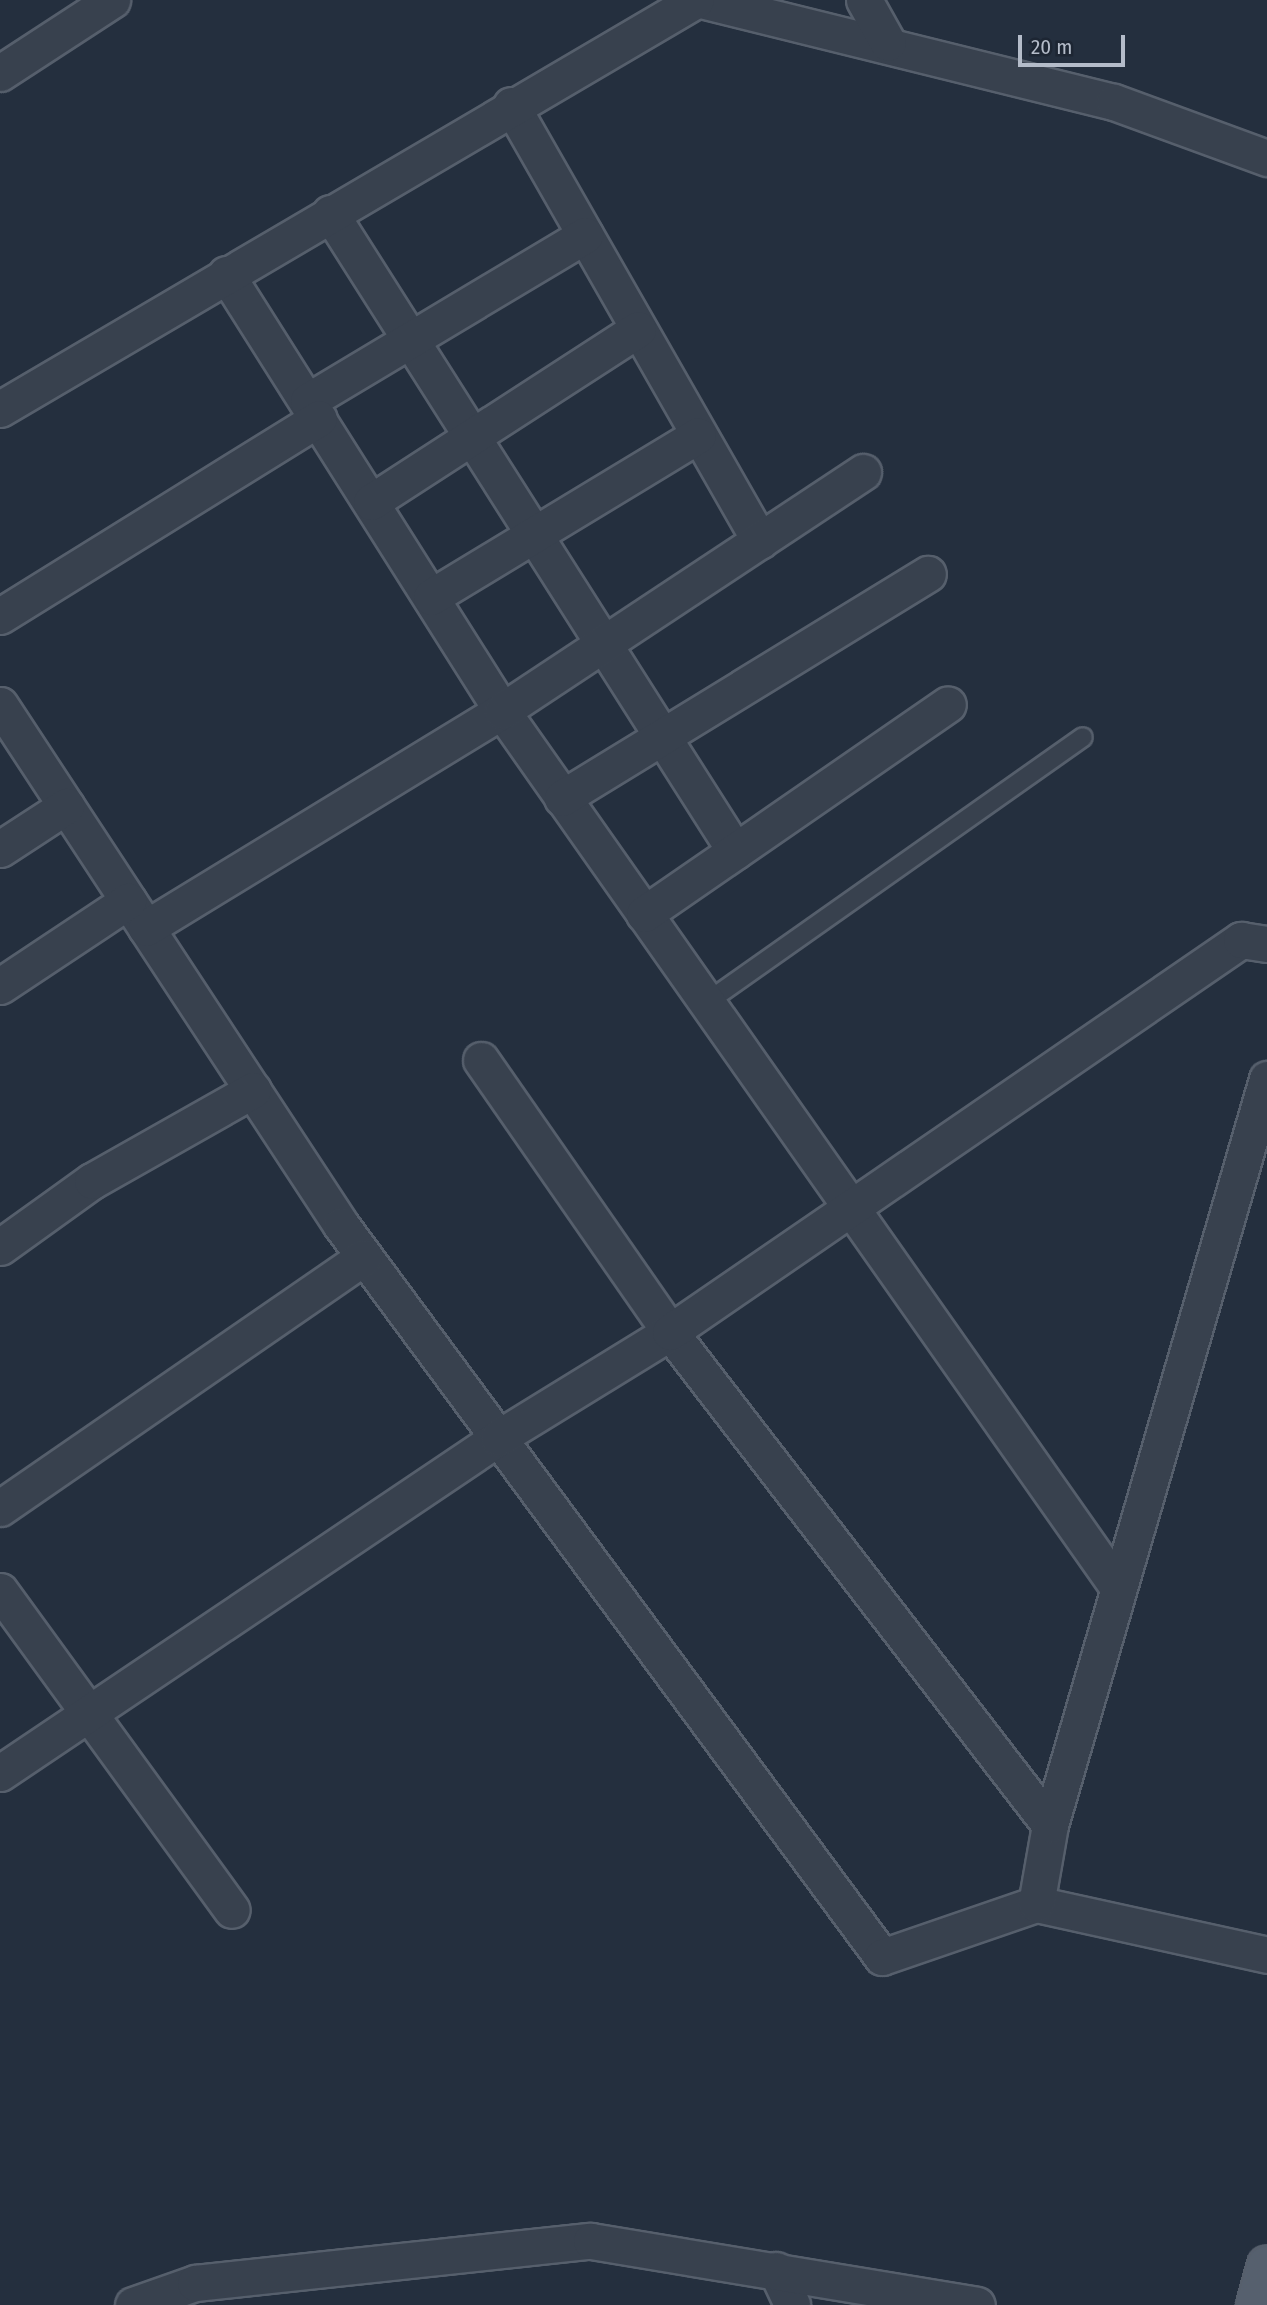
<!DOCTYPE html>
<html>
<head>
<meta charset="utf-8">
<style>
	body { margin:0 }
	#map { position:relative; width:1267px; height:2305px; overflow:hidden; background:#242f3e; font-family:"Fira Sans Condensed",sans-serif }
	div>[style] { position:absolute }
	.roads { filter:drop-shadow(2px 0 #565f6c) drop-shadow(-2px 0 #565f6c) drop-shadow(0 2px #565f6c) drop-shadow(0 -2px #565f6c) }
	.lane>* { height:18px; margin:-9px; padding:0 9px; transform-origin:9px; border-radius:9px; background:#38414e }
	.street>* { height:35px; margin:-17.5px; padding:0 17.5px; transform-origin:17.5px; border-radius:17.5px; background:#38414e }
	.primary>* { height:38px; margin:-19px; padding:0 19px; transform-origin:19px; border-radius:19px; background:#56606e }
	span { translate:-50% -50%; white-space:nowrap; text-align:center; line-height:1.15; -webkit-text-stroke:6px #1d2633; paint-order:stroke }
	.scale { position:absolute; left:1018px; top:35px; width:107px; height:32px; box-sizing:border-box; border:4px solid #b4bcc9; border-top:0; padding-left:9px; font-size:21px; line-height:24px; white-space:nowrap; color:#b4bcc9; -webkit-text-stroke:5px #1d2633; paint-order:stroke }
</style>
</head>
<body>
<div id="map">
	<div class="roads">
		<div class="lane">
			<div style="left:706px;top:1003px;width:461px;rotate:-35.2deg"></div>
		</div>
		<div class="street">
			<div style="left:701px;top:0;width:425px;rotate:13.9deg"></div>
			<div style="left:1114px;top:102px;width:163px;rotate:20.1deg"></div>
			<div style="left:864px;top:0;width:49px;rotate:60.8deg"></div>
			<div style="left:0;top:73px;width:134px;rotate:-33.1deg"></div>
			<div style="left:511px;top:105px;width:502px;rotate:60.27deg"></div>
			<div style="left:330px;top:213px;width:756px;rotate:57.59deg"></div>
			<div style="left:226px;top:274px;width:517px;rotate:57.72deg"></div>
			<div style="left:502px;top:711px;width:1070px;rotate:54.9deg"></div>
			<div style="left:308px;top:401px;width:323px;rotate:-30.9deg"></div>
			<div style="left:0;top:409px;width:807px;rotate:-30.44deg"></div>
			<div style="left:371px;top:502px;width:318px;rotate:-32.9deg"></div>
			<div style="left:431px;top:597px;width:312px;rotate:-31.2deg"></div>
			<div style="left:0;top:616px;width:375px;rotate:-31.8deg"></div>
			<div style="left:0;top:705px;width:622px;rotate:56.74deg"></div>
			<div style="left:341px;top:1225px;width:910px;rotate:53.53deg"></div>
			<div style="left:882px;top:1957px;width:163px;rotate:-19deg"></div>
			<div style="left:1036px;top:1904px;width:237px;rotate:12.4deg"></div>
			<div style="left:562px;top:798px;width:429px;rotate:-31.5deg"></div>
			<div style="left:0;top:849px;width:79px;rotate:-33.1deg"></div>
			<div style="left:644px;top:914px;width:369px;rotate:-34.6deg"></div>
			<div style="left:146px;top:928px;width:417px;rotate:-31.4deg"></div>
			<div style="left:502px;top:711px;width:433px;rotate:-33.5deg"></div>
			<div style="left:0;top:986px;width:154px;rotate:-33.6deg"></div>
			<div style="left:481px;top:1060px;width:331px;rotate:55.2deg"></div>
			<div style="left:670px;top:1332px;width:622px;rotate:52.38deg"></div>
			<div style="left:1050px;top:1825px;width:80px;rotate:100deg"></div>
			<div style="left:0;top:1247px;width:113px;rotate:-35.7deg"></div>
			<div style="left:92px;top:1181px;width:185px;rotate:-29.5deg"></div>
			<div style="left:0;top:1508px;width:442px;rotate:-34.6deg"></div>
			<div style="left:0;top:1591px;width:394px;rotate:54deg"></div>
			<div style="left:0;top:1773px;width:600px;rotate:-33.93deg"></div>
			<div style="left:498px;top:1438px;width:202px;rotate:-31.6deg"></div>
			<div style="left:670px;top:1332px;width:693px;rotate:-34.47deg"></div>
			<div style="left:1241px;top:940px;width:26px;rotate:9deg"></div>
			<div style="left:1050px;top:1825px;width:777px;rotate:-73.78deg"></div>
			<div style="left:776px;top:2270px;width:38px;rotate:65deg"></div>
			<div style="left:133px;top:2305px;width:66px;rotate:-19.5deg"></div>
			<div style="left:195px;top:2283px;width:398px;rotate:-6.1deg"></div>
			<div style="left:591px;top:2241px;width:391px;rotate:9.4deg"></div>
		</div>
		<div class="primary">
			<div style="left:1256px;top:2305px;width:41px;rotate:-74.6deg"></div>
		</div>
	</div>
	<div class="scale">20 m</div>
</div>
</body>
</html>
